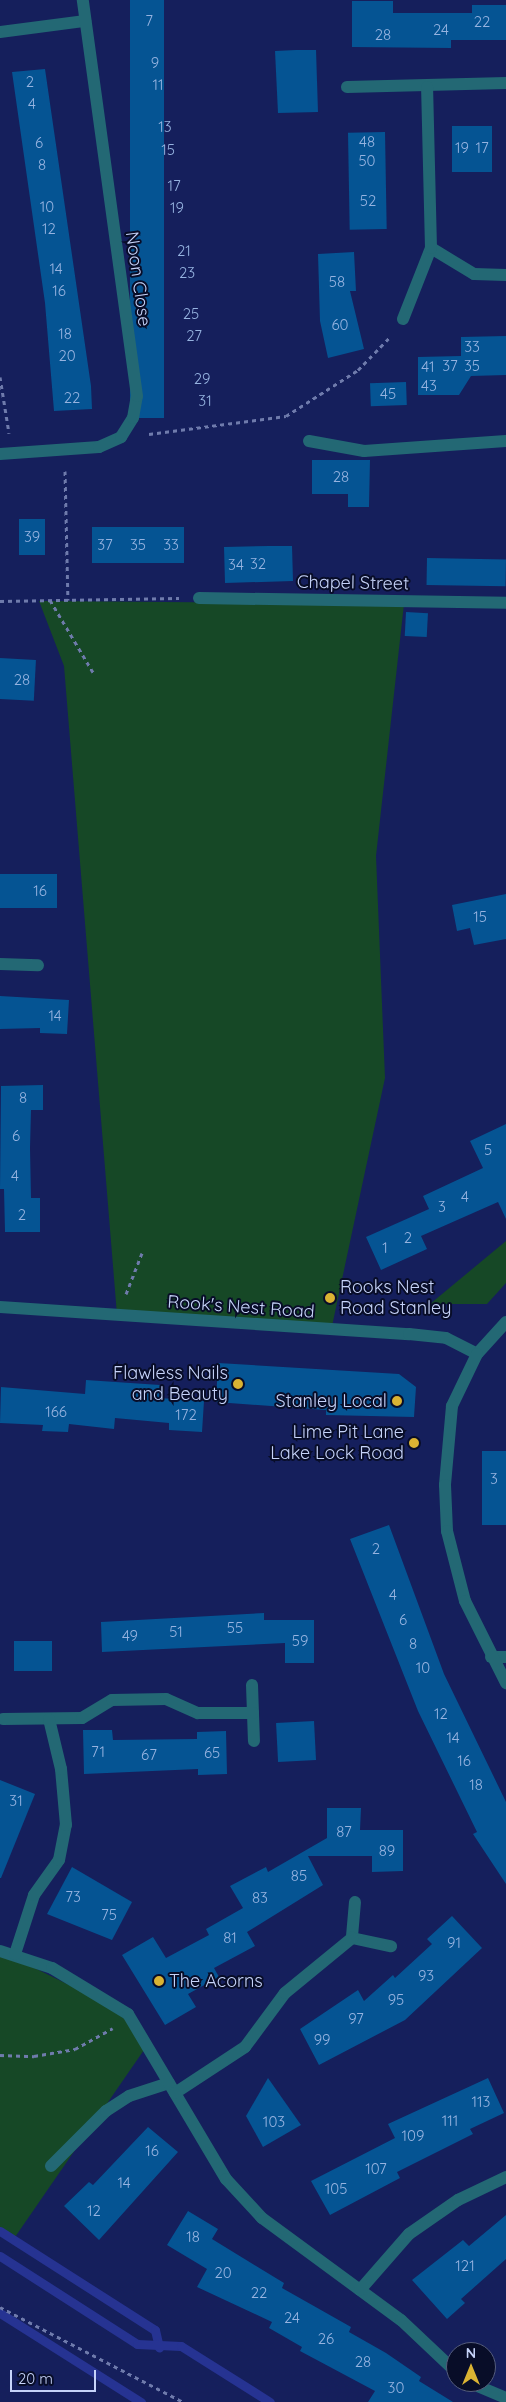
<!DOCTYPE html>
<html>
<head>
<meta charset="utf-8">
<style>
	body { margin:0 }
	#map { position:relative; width:506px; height:2402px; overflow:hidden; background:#151f5c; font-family:Quicksand,sans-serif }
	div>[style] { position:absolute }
	.green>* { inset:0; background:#164826 }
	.stream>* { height:9px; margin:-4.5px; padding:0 4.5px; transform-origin:4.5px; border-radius:4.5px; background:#263392 }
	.building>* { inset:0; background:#055493; transform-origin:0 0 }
	.path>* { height:3px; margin-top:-1.5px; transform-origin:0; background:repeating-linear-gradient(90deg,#6f7bac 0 4px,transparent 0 8px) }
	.service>* { height:12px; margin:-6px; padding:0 6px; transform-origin:6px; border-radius:6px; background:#236874 }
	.minor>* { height:12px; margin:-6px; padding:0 6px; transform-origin:6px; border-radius:6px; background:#236874 }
	.tertiary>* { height:12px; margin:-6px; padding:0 6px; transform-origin:6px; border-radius:6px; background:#236874 }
	.dots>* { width:14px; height:14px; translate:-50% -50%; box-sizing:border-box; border:2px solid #080d28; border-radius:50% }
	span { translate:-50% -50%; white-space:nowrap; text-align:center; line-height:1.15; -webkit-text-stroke:4px #080d28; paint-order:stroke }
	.number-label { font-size:15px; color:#96b3e0 }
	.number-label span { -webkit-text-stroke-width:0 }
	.street-label { font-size:18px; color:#c6d3f9 }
	.poi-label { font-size:18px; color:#c6d3f9 }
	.left { translate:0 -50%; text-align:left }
	.right { translate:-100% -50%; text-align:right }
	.north { position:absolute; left:446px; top:2342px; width:50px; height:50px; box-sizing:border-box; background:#080d28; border:1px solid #545c7c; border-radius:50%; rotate:0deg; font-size:14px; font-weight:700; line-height:20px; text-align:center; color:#c6d3f9 }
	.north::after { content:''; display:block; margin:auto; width:18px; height:22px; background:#dab333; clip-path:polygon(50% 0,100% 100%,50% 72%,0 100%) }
	.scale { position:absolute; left:10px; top:2370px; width:86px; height:22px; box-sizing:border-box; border:2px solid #c6d3f9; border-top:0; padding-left:6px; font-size:15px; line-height:18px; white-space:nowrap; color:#c6d3f9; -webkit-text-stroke:4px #080d28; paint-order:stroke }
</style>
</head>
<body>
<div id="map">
	<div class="green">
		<div style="clip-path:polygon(39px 601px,404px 604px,376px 856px,385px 1078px,331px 1331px,117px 1315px,64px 666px)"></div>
		<div style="clip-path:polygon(506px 1241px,506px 1283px,487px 1304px,430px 1304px)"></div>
		<div style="clip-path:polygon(0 1951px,128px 2014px,146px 2047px,13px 2240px,0 2231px)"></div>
	</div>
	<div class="stream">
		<div style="left:0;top:2231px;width:184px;rotate:32.6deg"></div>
		<div style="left:155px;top:2330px;width:18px;rotate:77deg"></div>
		<div style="left:0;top:2256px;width:163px;rotate:32.7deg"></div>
		<div style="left:137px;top:2344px;width:44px;rotate:2.6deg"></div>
		<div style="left:181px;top:2346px;width:105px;rotate:32.2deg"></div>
		<div style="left:0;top:2313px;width:167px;rotate:32.3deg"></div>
	</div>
	<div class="building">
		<div style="left:130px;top:0;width:34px;height:418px"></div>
		<div style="clip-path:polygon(352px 1px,393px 1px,393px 13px,472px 13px,472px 5px,506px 5px,506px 40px,451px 40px,451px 48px,352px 47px)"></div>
		<div style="clip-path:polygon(296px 50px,316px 50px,318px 112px,278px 113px,275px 51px)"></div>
		<div style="clip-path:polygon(45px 69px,91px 386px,92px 409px,54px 411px,45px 303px,12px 72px)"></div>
		<div style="left:452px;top:126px;width:40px;height:46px"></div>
		<div style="left:385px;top:132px;width:97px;height:37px;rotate:89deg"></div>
		<div style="clip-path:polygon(354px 252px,356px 291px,350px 291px,364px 349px,328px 358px,320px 321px,318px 254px)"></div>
		<div style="clip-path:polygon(506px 336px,506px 375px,471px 376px,459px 395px,418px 395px,418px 357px,461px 356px,461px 337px)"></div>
		<div style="left:406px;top:382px;width:23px;height:36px;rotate:88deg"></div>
		<div style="clip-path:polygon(312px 460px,370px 460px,369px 507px,348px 507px,348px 494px,312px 494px)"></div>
		<div style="left:19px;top:519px;width:26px;height:36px"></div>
		<div style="left:92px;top:527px;width:92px;height:36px"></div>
		<div style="clip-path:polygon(269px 546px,292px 546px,293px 581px,225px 583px,224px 547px)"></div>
		<div style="left:427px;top:558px;width:79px;height:27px;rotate:1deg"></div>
		<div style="left:406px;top:612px;width:22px;height:24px;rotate:3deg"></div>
		<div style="left:0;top:658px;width:36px;height:41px;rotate:3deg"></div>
		<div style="left:57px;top:874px;width:34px;height:57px;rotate:90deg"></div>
		<div style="clip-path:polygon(506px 894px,506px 939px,474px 945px,470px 928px,457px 931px,452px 905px)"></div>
		<div style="clip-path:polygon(0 996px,69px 1000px,67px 1034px,40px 1033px,40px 1028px,0 1029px)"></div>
		<div style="clip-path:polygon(43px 1085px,43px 1110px,31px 1110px,30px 1148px,31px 1198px,40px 1198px,40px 1232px,5px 1232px,4px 1189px,0 1189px,1px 1086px)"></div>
		<div style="clip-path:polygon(506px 1124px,506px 1219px,498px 1202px,421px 1236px,427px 1249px,381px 1270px,366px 1237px,429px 1209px,423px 1196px,483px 1168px,470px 1141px)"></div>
		<div style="clip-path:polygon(218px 1363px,399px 1374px,416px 1387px,414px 1417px,326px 1415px,326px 1410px,216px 1402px)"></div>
		<div style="clip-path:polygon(86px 1380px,160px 1385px,159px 1398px,204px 1401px,202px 1432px,169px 1430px,169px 1423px,115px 1418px,114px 1429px,69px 1424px,68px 1432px,42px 1431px,43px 1425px,0 1423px,1px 1387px,85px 1394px)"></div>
		<div style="left:482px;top:1451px;width:24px;height:74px"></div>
		<div style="clip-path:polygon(389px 1525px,444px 1674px,506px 1802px,506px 1884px,473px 1834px,477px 1832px,418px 1711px,350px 1539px)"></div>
		<div style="clip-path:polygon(264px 1613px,264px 1620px,314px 1620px,314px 1663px,285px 1663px,285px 1643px,102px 1652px,101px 1622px)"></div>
		<div style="left:14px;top:1641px;width:38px;height:30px"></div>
		<div style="left:314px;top:1721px;width:39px;height:38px;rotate:87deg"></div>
		<div style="clip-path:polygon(83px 1730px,112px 1730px,113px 1740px,197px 1739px,197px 1732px,226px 1731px,227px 1774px,198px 1775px,198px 1769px,84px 1774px)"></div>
		<div style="clip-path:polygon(0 1780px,35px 1794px,1px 1878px,0 1878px)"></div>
		<div style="clip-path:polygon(327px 1808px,361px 1808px,360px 1830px,403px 1830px,403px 1871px,372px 1872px,372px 1856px,308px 1856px,323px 1885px,247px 1932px,255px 1946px,214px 1968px,219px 1977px,188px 1994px,196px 2007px,165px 2025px,122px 1955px,153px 1937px,166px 1958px,209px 1935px,206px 1929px,243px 1908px,230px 1886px,266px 1867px,268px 1872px,327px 1838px)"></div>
		<div style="clip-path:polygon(72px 1867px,132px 1902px,112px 1940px,47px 1914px)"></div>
		<div style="clip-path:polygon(452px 1916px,482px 1948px,405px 2020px,319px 2065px,300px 2029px,358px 1990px,364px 2001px,393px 1975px,395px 1978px,432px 1944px,427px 1939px)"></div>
		<div style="clip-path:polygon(268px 2078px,301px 2125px,263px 2147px,246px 2116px)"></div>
		<div style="clip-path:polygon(488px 2078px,504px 2113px,470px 2129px,473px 2134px,397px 2172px,400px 2178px,330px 2215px,311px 2181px,395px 2138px,388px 2124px)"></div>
		<div style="clip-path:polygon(148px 2127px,178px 2152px,99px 2240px,64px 2206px,89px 2182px,93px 2185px)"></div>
		<div style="clip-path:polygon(188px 2211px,218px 2229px,212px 2239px,284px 2283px,282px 2288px,351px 2327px,349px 2332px,386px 2353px,421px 2377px,419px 2381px,453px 2402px,368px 2402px,375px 2391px,300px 2351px,302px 2347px,269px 2328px,272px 2322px,197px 2287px,207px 2269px,167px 2245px)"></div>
		<div style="clip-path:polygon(506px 2215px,506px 2259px,461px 2299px,465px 2303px,447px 2319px,412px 2280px,463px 2240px,469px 2246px)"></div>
	</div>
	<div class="path">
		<div style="left:0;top:377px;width:57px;rotate:80.9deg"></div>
		<div style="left:149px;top:434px;width:138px;rotate:-7.5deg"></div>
		<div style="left:286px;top:416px;width:85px;rotate:-32.6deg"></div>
		<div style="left:358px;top:370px;width:47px;rotate:-45.9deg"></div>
		<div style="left:65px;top:471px;width:129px;rotate:88.7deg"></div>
		<div style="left:50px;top:600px;width:84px;rotate:59.2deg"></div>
		<div style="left:0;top:601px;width:179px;rotate:-1deg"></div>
		<div style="left:126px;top:1294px;width:44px;rotate:-68.7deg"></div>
		<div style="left:0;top:2055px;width:34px;rotate:2deg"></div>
		<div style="left:34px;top:2056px;width:42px;rotate:-9.7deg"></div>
		<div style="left:75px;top:2049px;width:43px;rotate:-28.9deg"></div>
		<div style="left:0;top:2307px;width:206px;rotate:27.4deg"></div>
	</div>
	<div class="service">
		<div style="left:474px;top:274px;width:32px;rotate:2deg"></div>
		<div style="left:309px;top:441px;width:56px;rotate:10.3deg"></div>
		<div style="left:364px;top:451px;width:142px;rotate:-4deg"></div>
		<div style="left:51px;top:2166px;width:78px;rotate:-45deg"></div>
		<div style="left:106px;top:2111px;width:27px;rotate:-33deg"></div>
		<div style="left:129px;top:2096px;width:42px;rotate:-18deg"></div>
	</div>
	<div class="minor">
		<div style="left:0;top:32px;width:86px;rotate:-7.4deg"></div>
		<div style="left:347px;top:87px;width:159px;rotate:-1.4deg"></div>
		<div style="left:431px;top:248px;width:50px;rotate:31.2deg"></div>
		<div style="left:403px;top:319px;width:76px;rotate:-68.5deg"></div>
		<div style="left:431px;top:248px;width:161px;rotate:-91.4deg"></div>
		<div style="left:0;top:454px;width:99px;rotate:-4deg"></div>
		<div style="left:99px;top:447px;width:24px;rotate:-24deg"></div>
		<div style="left:121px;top:437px;width:22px;rotate:-58deg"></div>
		<div style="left:133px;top:418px;width:22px;rotate:-80deg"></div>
		<div style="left:137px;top:396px;width:400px;rotate:-97.8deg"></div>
		<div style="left:199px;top:598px;width:307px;rotate:0.9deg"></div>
		<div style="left:0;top:964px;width:38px;rotate:2deg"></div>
		<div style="left:491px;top:1657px;width:15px"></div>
		<div style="left:252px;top:1685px;width:56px;rotate:88deg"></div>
		<div style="left:3px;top:1719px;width:79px;rotate:-0.7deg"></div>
		<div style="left:82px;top:1718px;width:35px;rotate:-31deg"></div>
		<div style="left:112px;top:1700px;width:54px;rotate:-1.1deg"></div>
		<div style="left:166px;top:1699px;width:35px;rotate:24deg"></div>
		<div style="left:198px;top:1713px;width:55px"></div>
		<div style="left:355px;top:1902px;width:36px;rotate:95deg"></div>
		<div style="left:352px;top:1938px;width:40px;rotate:12deg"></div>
		<div style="left:0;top:1951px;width:55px;rotate:18.1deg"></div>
		<div style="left:52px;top:1968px;width:89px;rotate:31.2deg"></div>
		<div style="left:128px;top:2014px;width:192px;rotate:59.3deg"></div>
		<div style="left:226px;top:2179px;width:53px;rotate:47.3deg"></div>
		<div style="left:262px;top:2218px;width:172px;rotate:36.3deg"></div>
		<div style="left:401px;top:2320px;width:76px;rotate:43.4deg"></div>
		<div style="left:15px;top:1954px;width:62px;rotate:-72.1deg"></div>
		<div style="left:34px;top:1895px;width:43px;rotate:-54.5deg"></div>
		<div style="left:59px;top:1860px;width:36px;rotate:-79deg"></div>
		<div style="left:66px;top:1825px;width:56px;rotate:-95.1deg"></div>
		<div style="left:61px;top:1769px;width:51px;rotate:-103.5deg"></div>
		<div style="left:175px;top:2093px;width:84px;rotate:-33.3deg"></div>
		<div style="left:245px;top:2047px;width:67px;rotate:-53.5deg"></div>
		<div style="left:285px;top:1993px;width:87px;rotate:-39.4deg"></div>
		<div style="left:360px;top:2290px;width:74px;rotate:-48.8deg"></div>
		<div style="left:409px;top:2234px;width:60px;rotate:-34.8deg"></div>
		<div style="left:458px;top:2200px;width:53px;rotate:-25.6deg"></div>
		<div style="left:468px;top:2382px;width:41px;rotate:22.8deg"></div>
	</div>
	<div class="tertiary">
		<div style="left:0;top:1307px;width:410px;rotate:3.8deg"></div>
		<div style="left:409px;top:1334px;width:37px;rotate:6deg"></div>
		<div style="left:446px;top:1338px;width:35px;rotate:27deg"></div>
		<div style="left:506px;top:1322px;width:43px;rotate:132.2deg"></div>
		<div style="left:477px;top:1354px;width:58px;rotate:115.7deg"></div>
		<div style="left:452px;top:1406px;width:79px;rotate:95.1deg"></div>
		<div style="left:445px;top:1485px;width:46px;rotate:87.5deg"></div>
		<div style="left:447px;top:1531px;width:72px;rotate:75.6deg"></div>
		<div style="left:465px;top:1601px;width:92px;rotate:63.4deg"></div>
	</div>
	<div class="dots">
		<div style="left:330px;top:1298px;background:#dab333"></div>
		<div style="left:238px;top:1384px;background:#dab333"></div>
		<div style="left:397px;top:1401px;background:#dab333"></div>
		<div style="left:414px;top:1443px;background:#dab333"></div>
		<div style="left:159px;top:1981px;background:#dab333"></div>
	</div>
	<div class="number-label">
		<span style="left:149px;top:21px">7</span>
		<span style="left:482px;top:22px">22</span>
		<span style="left:441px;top:30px">24</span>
		<span style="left:383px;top:35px">28</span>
		<span style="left:155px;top:63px">9</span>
		<span style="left:30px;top:82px">2</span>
		<span style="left:158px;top:85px">11</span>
		<span style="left:32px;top:104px">4</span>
		<span style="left:165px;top:127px">13</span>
		<span style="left:367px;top:142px">48</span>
		<span style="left:39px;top:143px">6</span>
		<span style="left:462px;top:148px">19</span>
		<span style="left:482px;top:148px">17</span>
		<span style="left:168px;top:150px">15</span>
		<span style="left:367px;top:161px">50</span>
		<span style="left:42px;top:165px">8</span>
		<span style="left:174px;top:186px">17</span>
		<span style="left:368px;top:201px">52</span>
		<span style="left:47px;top:207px">10</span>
		<span style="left:177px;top:208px">19</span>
		<span style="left:49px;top:229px">12</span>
		<span style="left:184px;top:251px">21</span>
		<span style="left:56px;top:269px">14</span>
		<span style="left:187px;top:273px">23</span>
		<span style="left:337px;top:282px">58</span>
		<span style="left:59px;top:291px">16</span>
		<span style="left:191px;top:314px">25</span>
		<span style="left:340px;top:325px">60</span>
		<span style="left:65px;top:334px">18</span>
		<span style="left:194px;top:336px">27</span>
		<span style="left:472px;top:347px">33</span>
		<span style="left:67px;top:356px">20</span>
		<span style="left:450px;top:366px">37</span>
		<span style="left:472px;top:366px">35</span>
		<span style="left:428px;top:367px">41</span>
		<span style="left:202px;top:379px">29</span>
		<span style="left:429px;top:386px">43</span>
		<span style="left:388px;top:394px">45</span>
		<span style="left:72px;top:398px">22</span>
		<span style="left:205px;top:401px">31</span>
		<span style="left:341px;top:477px">28</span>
		<span style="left:32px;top:537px">39</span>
		<span style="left:105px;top:545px">37</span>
		<span style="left:138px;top:545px">35</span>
		<span style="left:171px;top:545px">33</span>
		<span style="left:258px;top:564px">32</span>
		<span style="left:236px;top:565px">34</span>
		<span style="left:22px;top:680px">28</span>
		<span style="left:40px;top:891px">16</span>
		<span style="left:480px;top:917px">15</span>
		<span style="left:55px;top:1016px">14</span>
		<span style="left:23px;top:1098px">8</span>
		<span style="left:16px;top:1136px">6</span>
		<span style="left:488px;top:1150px">5</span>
		<span style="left:15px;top:1176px">4</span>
		<span style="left:465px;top:1197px">4</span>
		<span style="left:442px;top:1207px">3</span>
		<span style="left:22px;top:1215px">2</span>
		<span style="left:408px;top:1238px">2</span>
		<span style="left:385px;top:1248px">1</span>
		<span style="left:56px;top:1412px">166</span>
		<span style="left:186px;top:1415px">172</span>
		<span style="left:494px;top:1479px">3</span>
		<span style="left:376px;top:1549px">2</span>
		<span style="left:393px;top:1595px">4</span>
		<span style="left:403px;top:1620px">6</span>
		<span style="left:235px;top:1628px">55</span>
		<span style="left:176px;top:1632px">51</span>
		<span style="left:130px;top:1636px">49</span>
		<span style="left:300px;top:1641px">59</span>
		<span style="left:413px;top:1644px">8</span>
		<span style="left:423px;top:1668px">10</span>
		<span style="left:441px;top:1714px">12</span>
		<span style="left:453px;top:1738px">14</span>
		<span style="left:98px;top:1752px">71</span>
		<span style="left:212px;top:1753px">65</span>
		<span style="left:149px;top:1755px">67</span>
		<span style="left:464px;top:1761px">16</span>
		<span style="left:476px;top:1785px">18</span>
		<span style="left:16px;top:1801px">31</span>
		<span style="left:344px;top:1832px">87</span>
		<span style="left:387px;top:1851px">89</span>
		<span style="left:299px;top:1876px">85</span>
		<span style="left:73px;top:1897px">73</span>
		<span style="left:260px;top:1898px">83</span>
		<span style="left:109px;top:1915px">75</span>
		<span style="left:230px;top:1938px">81</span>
		<span style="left:454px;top:1943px">91</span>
		<span style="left:426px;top:1976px">93</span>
		<span style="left:396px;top:2000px">95</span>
		<span style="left:356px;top:2019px">97</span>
		<span style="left:322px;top:2040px">99</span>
		<span style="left:481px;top:2102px">113</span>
		<span style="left:450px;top:2121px">111</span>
		<span style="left:274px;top:2122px">103</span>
		<span style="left:413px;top:2136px">109</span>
		<span style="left:152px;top:2151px">16</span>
		<span style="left:376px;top:2169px">107</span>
		<span style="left:124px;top:2183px">14</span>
		<span style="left:336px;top:2189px">105</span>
		<span style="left:94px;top:2211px">12</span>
		<span style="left:193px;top:2237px">18</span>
		<span style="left:465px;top:2266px">121</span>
		<span style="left:223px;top:2273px">20</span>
		<span style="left:259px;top:2293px">22</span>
		<span style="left:292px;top:2318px">24</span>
		<span style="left:326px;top:2339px">26</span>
		<span style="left:363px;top:2362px">28</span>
		<span style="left:396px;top:2388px">30</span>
	</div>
	<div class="street-label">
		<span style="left:138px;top:279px;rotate:82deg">Noon Close</span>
		<span style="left:353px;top:583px;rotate:1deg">Chapel Street</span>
		<span style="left:241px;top:1307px;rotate:4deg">Rook's Nest Road</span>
	</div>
	<div class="poi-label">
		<span class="left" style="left:340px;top:1298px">Rooks Nest<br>Road Stanley</span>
		<span class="right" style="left:228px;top:1384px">Flawless Nails<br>and Beauty</span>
		<span class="right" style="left:387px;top:1401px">Stanley Local</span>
		<span class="right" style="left:404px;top:1443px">Lime Pit Lane<br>Lake Lock Road</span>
		<span class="left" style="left:169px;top:1981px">The Acorns</span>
	</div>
	<div class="north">N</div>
	<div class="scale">20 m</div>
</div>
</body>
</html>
